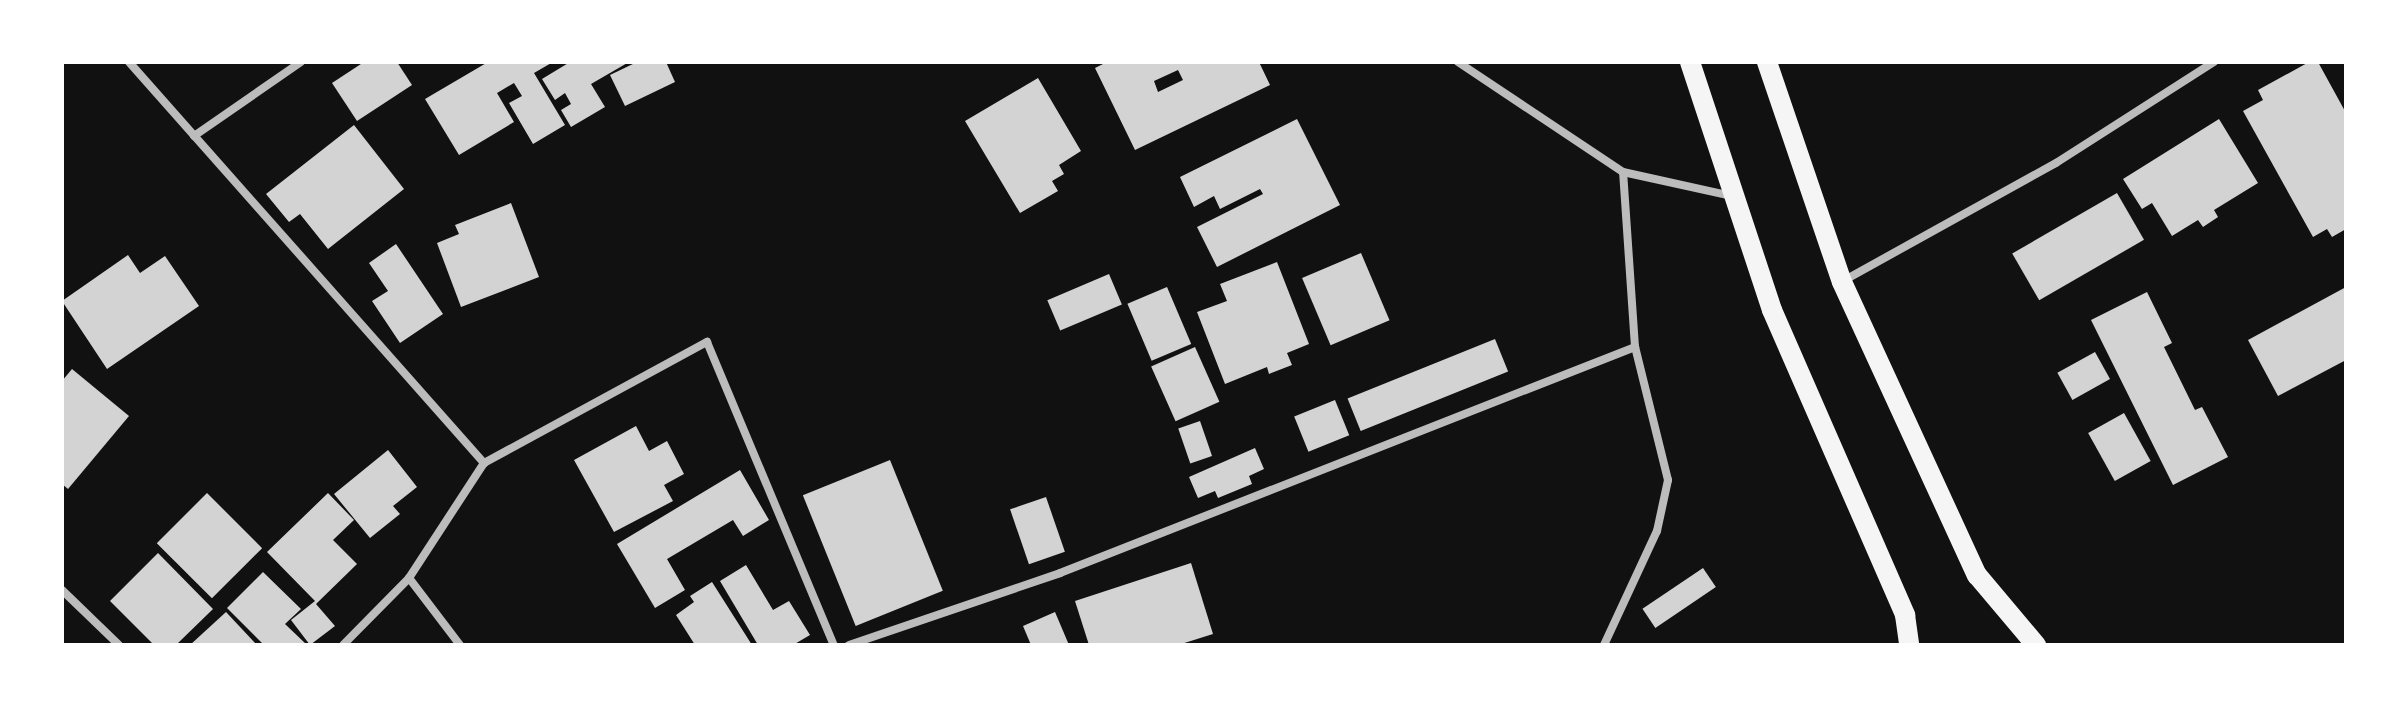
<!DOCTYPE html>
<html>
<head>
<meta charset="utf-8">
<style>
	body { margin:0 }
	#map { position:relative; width:2408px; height:707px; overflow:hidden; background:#111; font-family:Rubik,sans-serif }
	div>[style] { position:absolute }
	.building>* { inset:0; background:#d3d3d3; transform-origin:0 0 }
	.minor>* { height:8px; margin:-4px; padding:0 4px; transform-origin:4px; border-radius:4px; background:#bcbcbc }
	.primary>* { height:20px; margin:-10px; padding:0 10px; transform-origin:10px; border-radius:10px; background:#f5f5f5 }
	span { translate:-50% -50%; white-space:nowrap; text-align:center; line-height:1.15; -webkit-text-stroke:7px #fff; paint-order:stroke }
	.frame { position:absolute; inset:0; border:64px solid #fff; pointer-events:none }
</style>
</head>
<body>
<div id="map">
	<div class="building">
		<div style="clip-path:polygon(364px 62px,397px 62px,412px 85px,357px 121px,332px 83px)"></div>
		<div style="clip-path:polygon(488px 62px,553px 62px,534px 73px,565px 125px,533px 144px,509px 103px,522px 96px,514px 83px,497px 93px,514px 122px,459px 155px,425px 99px)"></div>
		<div style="clip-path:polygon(570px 62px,629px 62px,591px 84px,605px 107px,571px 127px,561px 110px,571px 104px,565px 93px,555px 100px,542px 79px)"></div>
		<div style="clip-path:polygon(637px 62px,666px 62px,675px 82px,625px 106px,610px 75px)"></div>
		<div style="clip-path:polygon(evenodd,1107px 62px,1259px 62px,1270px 85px,1135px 150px,1095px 68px,1107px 62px,1178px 70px,1183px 80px,1158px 92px,1154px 81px,1178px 70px)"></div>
		<div style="clip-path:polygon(2309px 62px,2318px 62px,2346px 113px,2346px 229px,2332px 237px,2327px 229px,2313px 237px,2243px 111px,2263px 100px,2258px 90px)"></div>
		<div style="clip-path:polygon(1038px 78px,1081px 151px,1059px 165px,1064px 174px,1052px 181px,1058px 191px,1020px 213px,965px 121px)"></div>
		<div style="clip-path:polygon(1297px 119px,1340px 205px,1217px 267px,1197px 227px,1263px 194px,1260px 189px,1220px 209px,1214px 196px,1194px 207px,1180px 177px)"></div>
		<div style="clip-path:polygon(2219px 119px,2258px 183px,2214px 210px,2218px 217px,2203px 227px,2198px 220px,2172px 236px,2152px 203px,2142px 209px,2123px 179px)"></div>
		<div style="clip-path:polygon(354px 125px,404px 189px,328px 249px,300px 214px,289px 222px,266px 194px)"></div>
		<div style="left:2117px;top:193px;width:54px;height:121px;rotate:60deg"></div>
		<div style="clip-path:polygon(511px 203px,539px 277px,461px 307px,437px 243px,459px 234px,455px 225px)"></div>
		<div style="clip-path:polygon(396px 244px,443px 314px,400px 343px,372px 301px,388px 291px,369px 263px)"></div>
		<div style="left:1361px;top:253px;width:73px;height:64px;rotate:67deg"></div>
		<div style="clip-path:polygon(128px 255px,140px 273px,165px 256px,199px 306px,107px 369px,62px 301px)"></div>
		<div style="clip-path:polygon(1277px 262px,1309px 344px,1287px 353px,1292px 365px,1269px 374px,1267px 367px,1225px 384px,1197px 312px,1227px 301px,1220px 284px)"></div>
		<div style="left:1109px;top:274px;width:33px;height:67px;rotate:67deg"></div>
		<div style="left:1167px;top:287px;width:62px;height:43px;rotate:67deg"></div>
		<div style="clip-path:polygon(2346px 287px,2346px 360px,2278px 396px,2248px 340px)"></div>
		<div style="clip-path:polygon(2147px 292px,2172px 343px,2164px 347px,2195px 410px,2202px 407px,2228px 457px,2173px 485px,2091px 320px)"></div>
		<div style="left:1495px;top:339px;width:35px;height:159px;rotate:68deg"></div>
		<div style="left:1195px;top:347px;width:60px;height:48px;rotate:66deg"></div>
		<div style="left:2095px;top:352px;width:31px;height:43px;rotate:61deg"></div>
		<div style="clip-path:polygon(72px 369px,129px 416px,68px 489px,62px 484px,62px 381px)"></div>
		<div style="left:1335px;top:400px;width:38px;height:44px;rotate:68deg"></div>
		<div style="left:2124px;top:413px;width:55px;height:41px;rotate:61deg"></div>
		<div style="left:1200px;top:421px;width:37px;height:23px;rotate:71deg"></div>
		<div style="clip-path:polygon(636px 426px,649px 451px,667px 441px,684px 474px,664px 485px,673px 501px,614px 532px,574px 460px)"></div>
		<div style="clip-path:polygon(1255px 448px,1264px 469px,1249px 476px,1252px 484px,1218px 498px,1215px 491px,1198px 498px,1189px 477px)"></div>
		<div style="clip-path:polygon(388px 450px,417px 487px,393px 506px,400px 514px,370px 538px,334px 494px)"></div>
		<div style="left:890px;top:460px;width:141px;height:94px;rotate:68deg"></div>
		<div style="clip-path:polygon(740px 470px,769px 520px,743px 536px,733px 520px,667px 559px,685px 590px,655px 608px,617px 544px)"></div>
		<div style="left:207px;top:493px;width:78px;height:71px;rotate:45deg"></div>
		<div style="clip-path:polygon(328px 493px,354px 520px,333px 540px,357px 564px,316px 604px,335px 626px,310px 645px,291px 620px,315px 601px,267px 552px)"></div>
		<div style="left:1046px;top:497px;width:58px;height:38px;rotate:71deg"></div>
		<div style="clip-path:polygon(158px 553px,213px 609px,176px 645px,154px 645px,110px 601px)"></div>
		<div style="clip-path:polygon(1191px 563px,1213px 634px,1178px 645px,1089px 645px,1075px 601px)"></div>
		<div style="clip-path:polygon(746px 565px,773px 610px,789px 601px,810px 635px,793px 645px,758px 645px,720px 581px)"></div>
		<div style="left:1703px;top:568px;width:23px;height:73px;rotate:56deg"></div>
		<div style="clip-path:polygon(263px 572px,301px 609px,285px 624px,307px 645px,264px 645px,227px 608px)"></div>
		<div style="clip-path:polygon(712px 582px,752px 645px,695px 645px,676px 615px,694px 602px,690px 596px)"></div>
		<div style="clip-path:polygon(226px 612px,257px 645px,190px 645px)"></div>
		<div style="clip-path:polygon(1055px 612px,1069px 645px,1031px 645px,1023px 626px)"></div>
	</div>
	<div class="minor">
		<div style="left:129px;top:62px;width:536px;rotate:48.48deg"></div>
		<div style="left:1458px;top:62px;width:198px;rotate:33.7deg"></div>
		<div style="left:1623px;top:172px;width:112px;rotate:12.4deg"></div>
		<div style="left:194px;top:136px;width:130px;rotate:-34.7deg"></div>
		<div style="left:1843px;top:281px;width:244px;rotate:-29deg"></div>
		<div style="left:2056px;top:163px;width:188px;rotate:-32.6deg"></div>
		<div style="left:409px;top:578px;width:84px;rotate:52.7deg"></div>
		<div style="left:62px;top:590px;width:79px;rotate:44deg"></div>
		<div style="left:343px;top:645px;width:94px;rotate:-45.4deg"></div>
		<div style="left:409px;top:578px;width:137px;rotate:-56.9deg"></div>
		<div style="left:484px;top:463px;width:254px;rotate:-28.5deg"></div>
		<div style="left:707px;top:342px;width:329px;rotate:67.3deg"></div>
		<div style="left:849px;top:645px;width:223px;rotate:-18.8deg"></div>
		<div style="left:1060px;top:573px;width:618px;rotate:-21.46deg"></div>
		<div style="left:1604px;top:645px;width:126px;rotate:-65.1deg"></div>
		<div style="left:1657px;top:531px;width:52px;rotate:-77.8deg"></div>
		<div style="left:1668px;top:480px;width:137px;rotate:-103.9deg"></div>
		<div style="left:1635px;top:347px;width:175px;rotate:-93.9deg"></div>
	</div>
	<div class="primary">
		<div style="left:1690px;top:62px;width:261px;rotate:71.7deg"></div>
		<div style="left:1772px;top:310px;width:333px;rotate:66.4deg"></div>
		<div style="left:1905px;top:615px;width:30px;rotate:82deg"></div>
		<div style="left:1767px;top:62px;width:232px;rotate:71.2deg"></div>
		<div style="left:1842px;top:282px;width:323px;rotate:65.3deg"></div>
		<div style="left:1977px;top:575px;width:92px;rotate:49.9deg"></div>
	</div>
	<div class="frame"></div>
</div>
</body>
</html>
